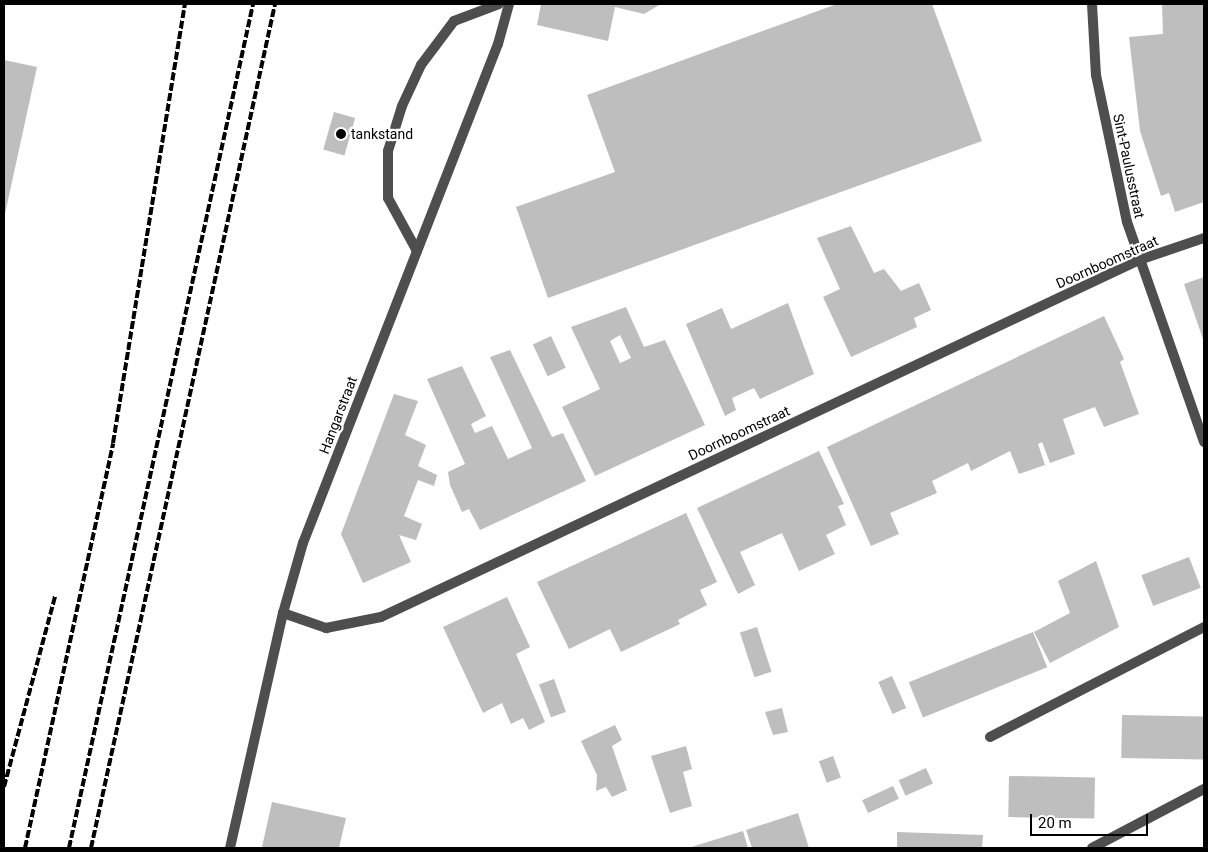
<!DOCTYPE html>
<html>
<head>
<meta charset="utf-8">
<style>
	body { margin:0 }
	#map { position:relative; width:1208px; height:852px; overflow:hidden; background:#fff; font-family:Roboto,sans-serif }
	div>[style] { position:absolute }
	.building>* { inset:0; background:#bebebe; transform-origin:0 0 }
	.service>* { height:10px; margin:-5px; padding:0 5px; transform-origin:5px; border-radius:5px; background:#4e4e4e }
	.minor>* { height:10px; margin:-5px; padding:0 5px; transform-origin:5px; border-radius:5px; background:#4e4e4e }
	.rail>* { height:4px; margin-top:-2px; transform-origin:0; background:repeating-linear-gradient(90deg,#000 0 8px,transparent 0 10.5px) }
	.dots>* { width:14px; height:14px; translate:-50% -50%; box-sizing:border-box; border:2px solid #fff; border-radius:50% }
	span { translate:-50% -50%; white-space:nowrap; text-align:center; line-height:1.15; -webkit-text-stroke:4.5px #fff; paint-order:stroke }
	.poi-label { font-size:14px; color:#000 }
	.left { translate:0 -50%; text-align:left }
	.street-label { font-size:14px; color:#000 }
	.frame { position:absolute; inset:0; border:5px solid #000; pointer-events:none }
	.scale { position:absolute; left:1030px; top:814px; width:118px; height:22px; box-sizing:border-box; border:2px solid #000; border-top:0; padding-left:6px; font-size:15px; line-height:18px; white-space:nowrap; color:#000; -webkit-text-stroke:4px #fff; paint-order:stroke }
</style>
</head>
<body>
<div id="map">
	<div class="building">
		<div style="clip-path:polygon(541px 4px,661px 4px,644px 14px,615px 7px,608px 41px,537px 25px)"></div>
		<div style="clip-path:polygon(837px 4px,932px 4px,982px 141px,548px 298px,516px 207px,615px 172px,587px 95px)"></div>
		<div style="clip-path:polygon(1162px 4px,1204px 4px,1204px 202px,1175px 212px,1169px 193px,1161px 196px,1140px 131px,1129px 37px,1163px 34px)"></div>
		<div style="clip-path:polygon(4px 60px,37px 67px,5px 214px,4px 214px)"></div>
		<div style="left:334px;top:112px;width:22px;height:39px;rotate:16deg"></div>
		<div style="clip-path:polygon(851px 226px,874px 273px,884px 269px,901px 291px,919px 283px,931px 310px,914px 318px,917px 327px,851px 357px,823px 297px,840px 289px,817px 238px)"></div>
		<div style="clip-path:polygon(1204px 277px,1204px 342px,1184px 284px)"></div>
		<div style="clip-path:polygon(788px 303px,814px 374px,760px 399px,754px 388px,732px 398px,736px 410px,725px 416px,686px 324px,722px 308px,731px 329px)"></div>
		<div style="clip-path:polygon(evenodd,626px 307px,644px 347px,665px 340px,705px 425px,595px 476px,562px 407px,600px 389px,571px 327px,626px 307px,620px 335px,631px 358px,620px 363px,610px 341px,620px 335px)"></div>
		<div style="clip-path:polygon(1104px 316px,1124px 359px,1120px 362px,1139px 414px,1104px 427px,1095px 407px,1063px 419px,1075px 454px,1050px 463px,1042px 442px,1038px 444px,1045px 465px,1019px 474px,1010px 451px,971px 471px,968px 463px,932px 481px,937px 493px,890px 513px,899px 534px,871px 546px,827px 447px)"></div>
		<div style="left:551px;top:336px;width:35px;height:20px;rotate:65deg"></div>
		<div style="clip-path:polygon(510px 350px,552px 437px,563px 433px,586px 481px,480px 530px,469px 509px,462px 512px,450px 485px,448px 472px,465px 464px,427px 379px,462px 366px,486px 416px,471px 424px,475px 433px,492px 426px,508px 459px,532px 448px,490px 357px)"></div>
		<div style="clip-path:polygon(394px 394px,418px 401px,405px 435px,426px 445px,418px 466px,437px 475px,434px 486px,418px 480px,404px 516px,422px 524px,416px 540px,399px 535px,411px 562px,363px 583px,341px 534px)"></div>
		<div style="clip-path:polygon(819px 451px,844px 504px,838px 506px,846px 525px,826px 535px,835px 554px,799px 571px,782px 533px,740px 552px,755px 585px,738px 594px,697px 508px)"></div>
		<div style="clip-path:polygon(686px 513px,717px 582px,700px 590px,707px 605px,678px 620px,680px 624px,621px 652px,610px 629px,569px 649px,537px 582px)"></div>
		<div style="left:1189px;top:557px;width:33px;height:51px;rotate:69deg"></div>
		<div style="clip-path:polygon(1096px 561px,1119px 627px,1050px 663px,1034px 632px,1070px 613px,1058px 581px)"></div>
		<div style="clip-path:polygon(507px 597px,530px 647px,516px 654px,545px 722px,529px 730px,523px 718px,511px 724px,502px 703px,483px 713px,443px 627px)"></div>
		<div style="left:757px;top:627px;width:47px;height:18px;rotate:72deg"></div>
		<div style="left:1033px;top:632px;width:38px;height:134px;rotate:68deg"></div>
		<div style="left:892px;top:676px;width:35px;height:15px;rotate:66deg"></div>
		<div style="left:554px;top:679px;width:35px;height:16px;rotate:70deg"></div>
		<div style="clip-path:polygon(782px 708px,788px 732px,773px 735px,765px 712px)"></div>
		<div style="left:1122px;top:715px;width:82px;height:43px;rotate:1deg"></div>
		<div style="clip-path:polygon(615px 725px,622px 740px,612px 746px,627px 790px,612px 797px,606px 787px,596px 791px,597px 775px,581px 741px)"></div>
		<div style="clip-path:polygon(686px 746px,692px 769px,683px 772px,692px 806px,670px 813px,651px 756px)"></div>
		<div style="left:833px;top:756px;width:23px;height:15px;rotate:70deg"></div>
		<div style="left:926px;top:768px;width:17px;height:30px;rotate:66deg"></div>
		<div style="left:1009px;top:776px;width:86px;height:41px;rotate:1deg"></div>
		<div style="left:893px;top:786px;width:14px;height:34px;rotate:65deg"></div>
		<div style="clip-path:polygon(272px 802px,346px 818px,339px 848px,262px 847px)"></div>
		<div style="clip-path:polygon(798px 813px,809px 848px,752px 848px,746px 830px)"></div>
		<div style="clip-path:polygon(743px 831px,748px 848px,688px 848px)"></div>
		<div style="clip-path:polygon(897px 832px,983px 835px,982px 848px,897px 848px)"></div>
	</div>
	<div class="service">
		<div style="left:417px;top:251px;width:60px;rotate:-118.7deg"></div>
		<div style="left:388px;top:198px;width:47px;rotate:-90deg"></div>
		<div style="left:388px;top:151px;width:47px;rotate:-72.7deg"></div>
		<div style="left:402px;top:106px;width:45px;rotate:-65.1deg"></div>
		<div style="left:421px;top:65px;width:55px;rotate:-53.1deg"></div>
		<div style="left:454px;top:21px;width:48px;rotate:-20.7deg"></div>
		<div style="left:990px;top:737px;width:241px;rotate:-27.2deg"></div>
	</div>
	<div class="minor">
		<div style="left:1092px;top:4px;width:71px;rotate:86.8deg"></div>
		<div style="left:1096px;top:75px;width:150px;rotate:78.1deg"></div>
		<div style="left:1127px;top:222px;width:233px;rotate:70.7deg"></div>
		<div style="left:283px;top:613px;width:46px;rotate:19.2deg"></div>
		<div style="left:326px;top:628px;width:56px;rotate:-11.3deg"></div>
		<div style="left:381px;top:617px;width:838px;rotate:-25.22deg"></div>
		<div style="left:1139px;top:260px;width:69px;rotate:-18.7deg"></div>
		<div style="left:230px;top:848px;width:241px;rotate:-77.3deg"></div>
		<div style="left:283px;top:613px;width:73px;rotate:-74.1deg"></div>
		<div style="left:303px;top:543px;width:536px;rotate:-68.66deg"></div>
		<div style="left:498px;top:44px;width:41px;rotate:-74.6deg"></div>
		<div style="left:1092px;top:848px;width:127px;rotate:-27.8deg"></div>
	</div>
	<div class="rail">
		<div style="left:4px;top:787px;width:198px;rotate:-75deg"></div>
		<div style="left:25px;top:848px;width:414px;rotate:-77.7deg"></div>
		<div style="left:113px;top:443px;width:445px;rotate:-80.7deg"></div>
		<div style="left:69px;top:848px;width:864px;rotate:-77.7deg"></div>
		<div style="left:91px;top:848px;width:864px;rotate:-77.7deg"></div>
	</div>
	<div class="dots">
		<div style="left:341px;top:134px;background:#000"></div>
	</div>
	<div class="poi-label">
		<span class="left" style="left:351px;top:134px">tankstand</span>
	</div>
	<div class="street-label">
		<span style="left:1129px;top:166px;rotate:78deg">Sint-Paulusstraat</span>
		<span style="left:1107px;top:262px;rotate:-24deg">Doornboomstraat</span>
		<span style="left:338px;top:415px;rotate:-69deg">Hangarstraat</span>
		<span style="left:739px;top:433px;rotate:-25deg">Doornboomstraat</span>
	</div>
	<div class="frame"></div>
	<div class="scale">20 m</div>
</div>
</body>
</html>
